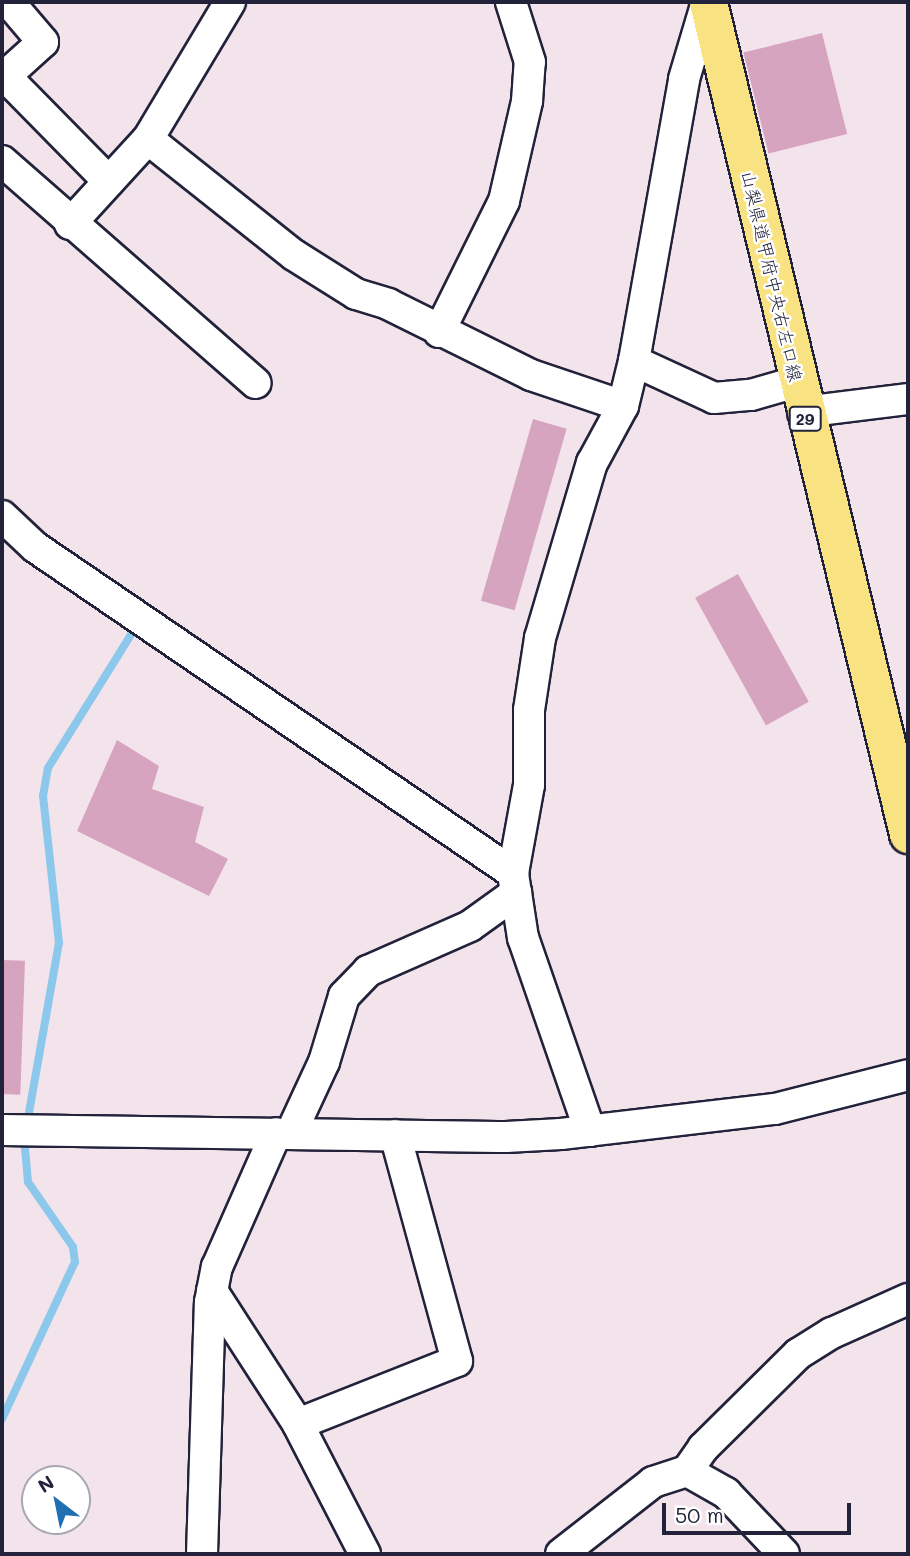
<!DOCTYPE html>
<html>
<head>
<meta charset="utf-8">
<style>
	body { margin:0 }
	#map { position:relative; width:910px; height:1556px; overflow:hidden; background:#f3e4ec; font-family:Mali,"Klee One",sans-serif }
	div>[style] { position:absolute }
	.stream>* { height:8px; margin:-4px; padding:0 4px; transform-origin:4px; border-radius:4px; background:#8cc7ec }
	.building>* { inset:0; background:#d7a4bf; transform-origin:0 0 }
	.roads { filter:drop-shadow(2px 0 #22223b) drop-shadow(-2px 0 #22223b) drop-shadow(0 2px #22223b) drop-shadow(0 -2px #22223b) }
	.minor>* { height:30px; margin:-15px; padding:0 15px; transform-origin:15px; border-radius:15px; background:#fff }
	.major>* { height:37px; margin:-18.5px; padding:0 18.5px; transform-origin:18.5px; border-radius:18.5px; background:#f8e281 }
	span { translate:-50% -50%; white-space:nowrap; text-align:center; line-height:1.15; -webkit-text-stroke:5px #fff; paint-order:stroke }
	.shield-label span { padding:2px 5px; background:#fff; border:2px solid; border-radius:5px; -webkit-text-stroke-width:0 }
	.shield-label { font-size:16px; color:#22223b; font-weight:700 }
	.street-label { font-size:18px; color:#22223b }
	.frame { position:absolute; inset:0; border:4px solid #22223b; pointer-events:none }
	.north { position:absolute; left:21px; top:1465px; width:70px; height:70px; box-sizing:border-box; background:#fff; border:2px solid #a7a7b1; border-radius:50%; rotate:328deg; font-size:19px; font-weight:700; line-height:28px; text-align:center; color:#22223b }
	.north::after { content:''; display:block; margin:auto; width:24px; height:32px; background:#1f6fb2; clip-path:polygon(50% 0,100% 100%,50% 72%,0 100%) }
	.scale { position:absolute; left:662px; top:1503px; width:189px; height:32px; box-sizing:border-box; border:4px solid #22223b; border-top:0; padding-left:9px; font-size:21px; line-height:24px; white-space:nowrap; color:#22223b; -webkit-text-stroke:5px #fff; paint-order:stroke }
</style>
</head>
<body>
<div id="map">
	<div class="stream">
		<div style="left:27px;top:1124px;width:184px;rotate:-80deg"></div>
		<div style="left:59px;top:943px;width:148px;rotate:-96.2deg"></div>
		<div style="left:43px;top:796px;width:28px;rotate:-80deg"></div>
		<div style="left:48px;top:768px;width:168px;rotate:-58.1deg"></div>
		<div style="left:2px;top:1419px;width:173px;rotate:-65.1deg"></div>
		<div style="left:75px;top:1262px;width:15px;rotate:-98deg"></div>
		<div style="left:73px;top:1247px;width:79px;rotate:-124.7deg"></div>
		<div style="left:28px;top:1182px;width:45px;rotate:-95.1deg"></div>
	</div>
	<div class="building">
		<div style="left:822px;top:33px;width:104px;height:81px;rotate:76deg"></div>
		<div style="left:533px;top:419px;width:35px;height:189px;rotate:16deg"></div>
		<div style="left:738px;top:574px;width:146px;height:49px;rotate:61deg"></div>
		<div style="clip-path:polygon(117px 740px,159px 766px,152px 789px,204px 807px,195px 842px,228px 859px,209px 896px,77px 831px)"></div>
		<div style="left:2px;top:960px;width:23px;height:134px;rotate:2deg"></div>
	</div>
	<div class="roads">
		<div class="minor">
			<div style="left:5px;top:76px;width:148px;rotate:45.5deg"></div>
			<div style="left:2px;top:79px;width:55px;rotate:-42.1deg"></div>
			<div style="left:43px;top:42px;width:52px;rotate:-130.4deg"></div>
			<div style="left:148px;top:139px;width:186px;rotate:38.5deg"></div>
			<div style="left:294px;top:255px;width:73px;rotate:32.2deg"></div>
			<div style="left:356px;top:294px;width:34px;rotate:17deg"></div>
			<div style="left:388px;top:304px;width:160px;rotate:26.4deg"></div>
			<div style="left:531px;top:375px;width:97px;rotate:18.6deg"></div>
			<div style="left:2px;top:161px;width:337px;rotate:41.2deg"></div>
			<div style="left:70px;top:224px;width:115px;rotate:-47.5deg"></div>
			<div style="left:148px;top:139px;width:160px;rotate:-59.1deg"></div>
			<div style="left:439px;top:332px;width:146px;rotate:-63.6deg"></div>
			<div style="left:504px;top:201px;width:103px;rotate:-77deg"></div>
			<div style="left:527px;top:101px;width:39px;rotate:-86deg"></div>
			<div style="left:530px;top:62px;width:63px;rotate:-107.6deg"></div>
			<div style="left:634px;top:361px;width:88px;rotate:24.8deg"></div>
			<div style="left:714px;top:398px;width:37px;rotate:-5deg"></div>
			<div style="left:751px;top:395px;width:47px;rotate:-16.1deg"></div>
			<div style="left:803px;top:412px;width:106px;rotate:-7.1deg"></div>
			<div style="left:2px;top:516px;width:45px;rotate:43.2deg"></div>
			<div style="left:35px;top:547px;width:579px;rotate:34.29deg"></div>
			<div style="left:2px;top:1130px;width:504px;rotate:0.8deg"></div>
			<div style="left:506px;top:1137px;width:55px;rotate:-3.1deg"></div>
			<div style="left:561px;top:1134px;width:215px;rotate:-6.7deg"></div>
			<div style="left:775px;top:1109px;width:137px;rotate:-14.3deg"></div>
			<div style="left:590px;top:1131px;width:204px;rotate:-109.1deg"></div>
			<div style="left:523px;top:938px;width:46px;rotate:-98.8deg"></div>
			<div style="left:516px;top:893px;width:20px;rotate:-99deg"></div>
			<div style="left:513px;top:873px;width:89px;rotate:-79.7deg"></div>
			<div style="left:529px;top:785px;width:75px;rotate:-90deg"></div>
			<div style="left:529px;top:710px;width:73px;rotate:-81.3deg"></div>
			<div style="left:540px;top:638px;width:183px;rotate:-73.5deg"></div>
			<div style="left:592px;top:463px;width:65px;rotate:-61.5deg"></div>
			<div style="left:623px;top:406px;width:46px;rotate:-76.3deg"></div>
			<div style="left:634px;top:361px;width:286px;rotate:-79.9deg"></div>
			<div style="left:684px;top:79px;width:80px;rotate:-73.4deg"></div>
			<div style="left:291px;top:1133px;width:78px;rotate:-65.1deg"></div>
			<div style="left:324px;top:1062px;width:69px;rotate:-73.1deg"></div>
			<div style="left:344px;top:996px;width:35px;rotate:-46deg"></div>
			<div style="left:368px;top:971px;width:111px;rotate:-23.8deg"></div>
			<div style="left:470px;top:926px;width:57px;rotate:-35.7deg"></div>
			<div style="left:212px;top:1291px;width:158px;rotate:57.1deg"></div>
			<div style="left:687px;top:1471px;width:28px;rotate:-55deg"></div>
			<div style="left:703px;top:1448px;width:134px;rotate:-44.7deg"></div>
			<div style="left:798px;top:1354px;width:40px;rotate:-32deg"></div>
			<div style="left:832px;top:1333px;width:83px;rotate:-24.1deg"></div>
			<div style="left:202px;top:1554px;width:252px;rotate:-88.2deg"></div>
			<div style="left:210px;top:1302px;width:36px;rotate:-79deg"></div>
			<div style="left:217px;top:1267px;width:146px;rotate:-66.2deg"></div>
			<div style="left:365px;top:1554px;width:146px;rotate:-117.3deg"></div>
			<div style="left:298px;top:1424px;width:171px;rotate:-21.6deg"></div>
			<div style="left:457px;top:1361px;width:234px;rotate:-105.3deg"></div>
			<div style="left:561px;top:1554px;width:117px;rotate:-38deg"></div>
			<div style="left:653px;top:1482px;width:36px;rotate:-18deg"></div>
			<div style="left:687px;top:1471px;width:45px;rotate:29.4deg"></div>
			<div style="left:726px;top:1493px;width:84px;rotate:46.4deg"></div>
		</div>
		<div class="major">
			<div style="left:708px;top:2px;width:856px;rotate:76.48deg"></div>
		</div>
	</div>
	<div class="shield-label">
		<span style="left:805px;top:419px">29</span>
	</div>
	<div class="street-label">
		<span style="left:772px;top:276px;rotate:77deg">山梨県道甲府中央右左口線</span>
	</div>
	<div class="frame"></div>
	<div class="north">N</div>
	<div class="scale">50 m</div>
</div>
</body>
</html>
